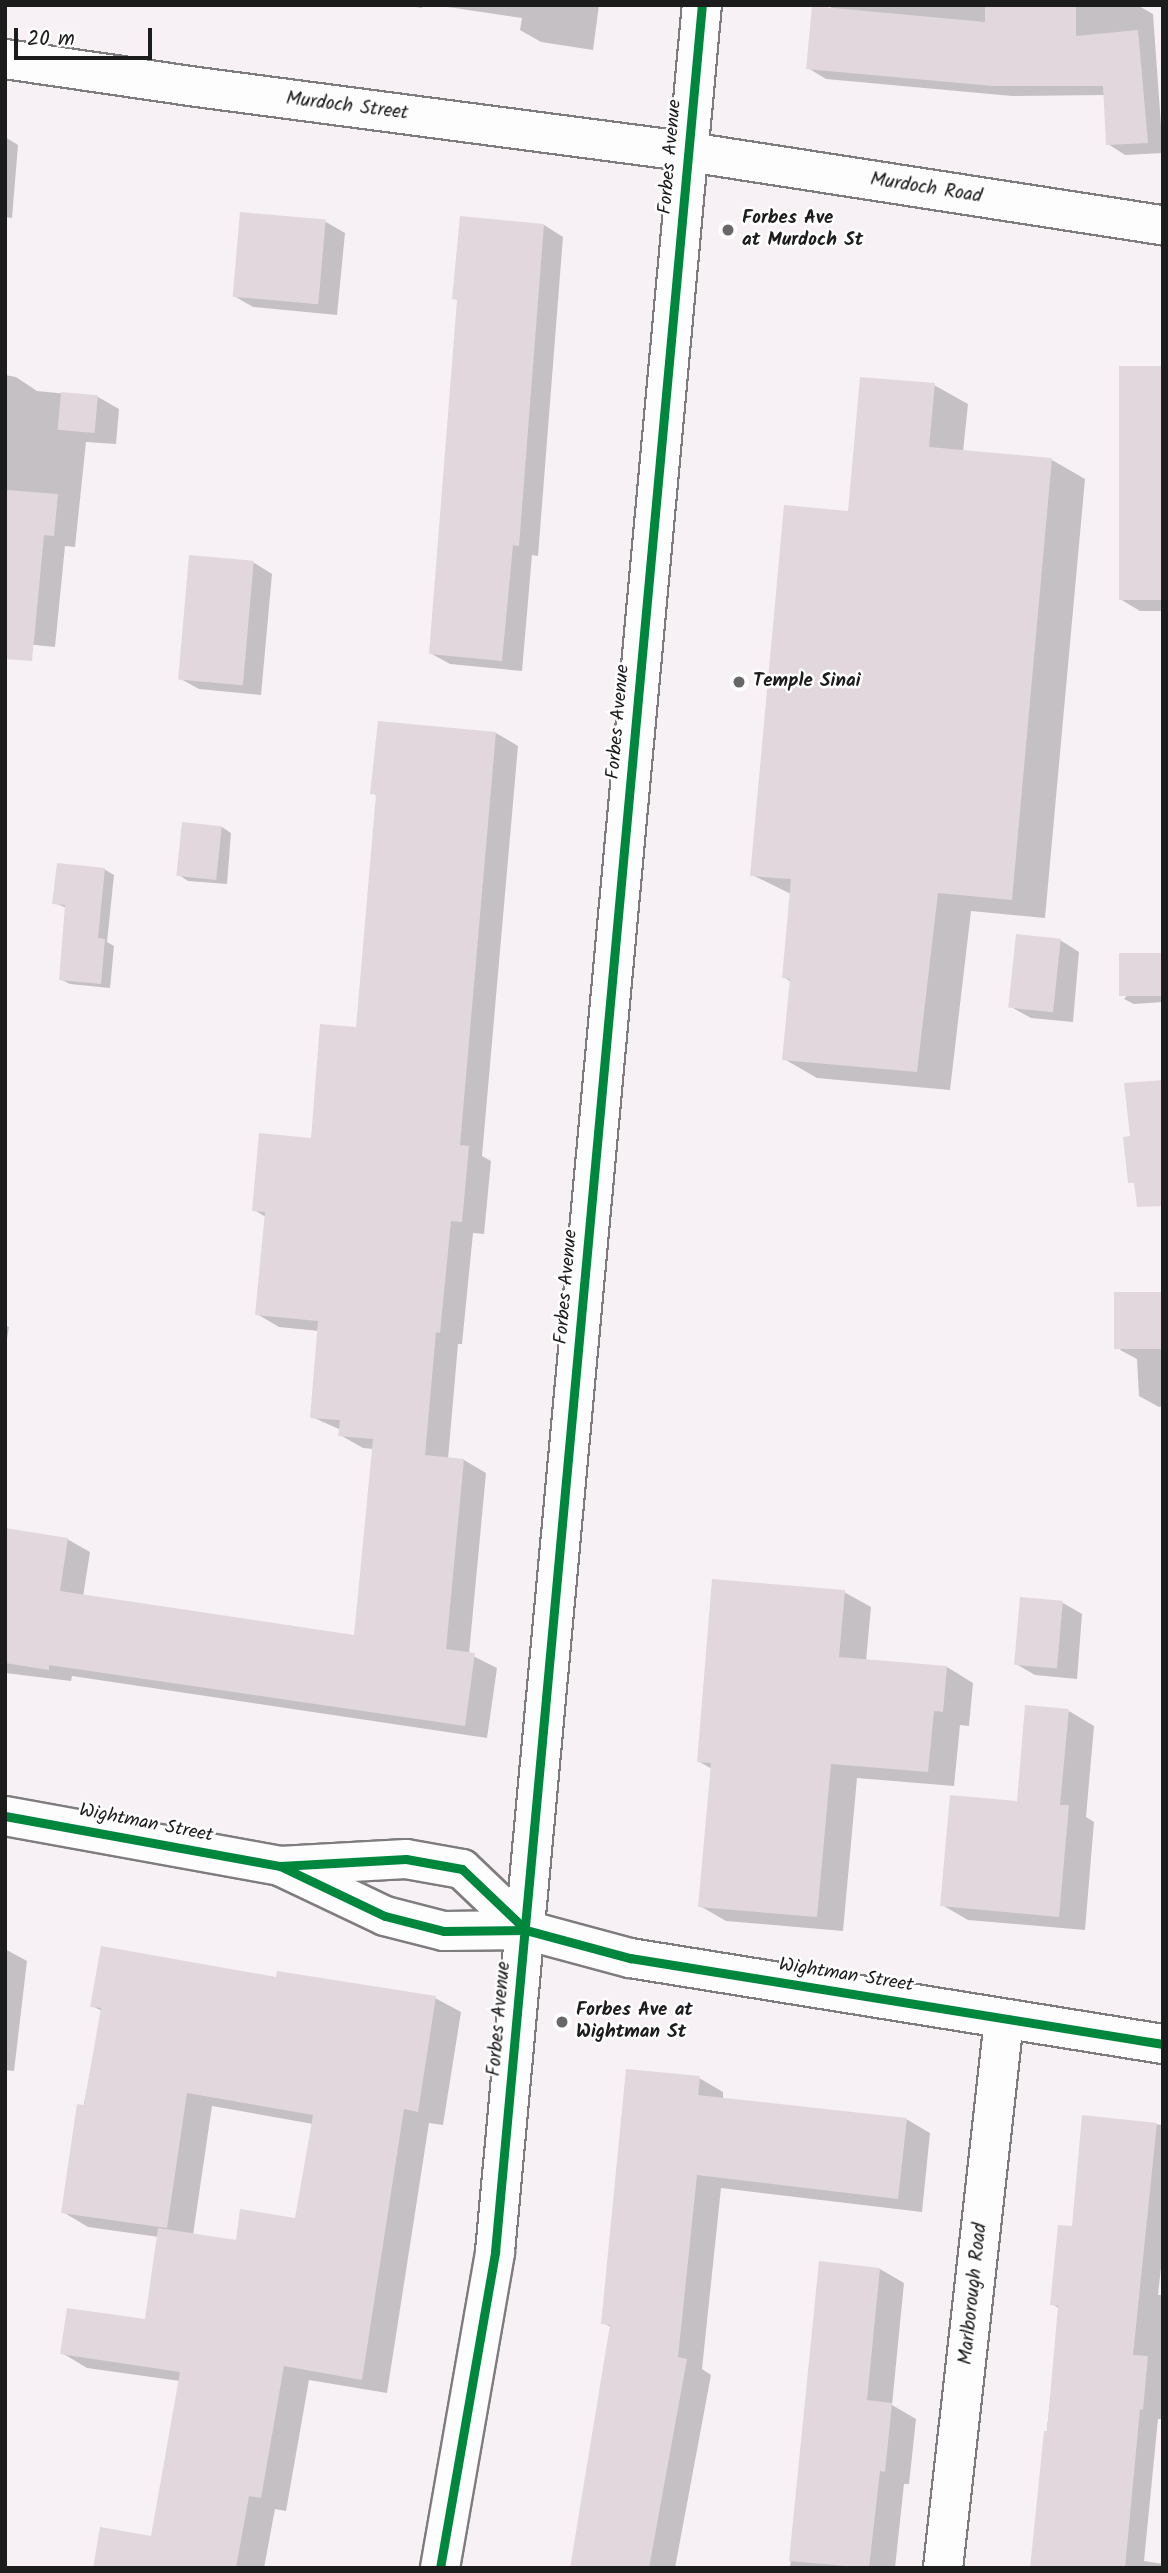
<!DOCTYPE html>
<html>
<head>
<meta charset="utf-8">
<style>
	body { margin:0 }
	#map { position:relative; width:1168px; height:2573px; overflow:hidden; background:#f7f1f5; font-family:Kalam,sans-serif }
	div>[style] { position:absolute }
	.shadow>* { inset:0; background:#0003 }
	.building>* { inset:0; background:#e3d7de; transform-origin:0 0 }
	.roads { filter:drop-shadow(2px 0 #7f7c7e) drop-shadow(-2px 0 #7f7c7e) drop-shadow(0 2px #7f7c7e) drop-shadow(0 -2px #7f7c7e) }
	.minor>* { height:38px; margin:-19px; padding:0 19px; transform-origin:19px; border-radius:19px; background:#fefdfe }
	.major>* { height:38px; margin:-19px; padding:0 19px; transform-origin:19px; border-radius:19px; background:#fefdfe }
	.cycleway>* { height:9px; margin:-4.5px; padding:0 4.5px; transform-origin:4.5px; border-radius:4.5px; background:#00873e }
	.dots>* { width:19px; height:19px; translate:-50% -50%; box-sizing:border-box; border:4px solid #fff; border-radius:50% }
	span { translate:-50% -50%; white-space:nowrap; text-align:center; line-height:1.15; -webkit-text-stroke:5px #fff; paint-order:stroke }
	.street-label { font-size:19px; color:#1c1c1c }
	.poi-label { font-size:19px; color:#1c1c1c; font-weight:700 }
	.left { translate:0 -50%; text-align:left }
	.frame { position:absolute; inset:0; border:7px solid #1c1c1c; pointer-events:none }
	.scale { position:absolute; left:14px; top:28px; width:138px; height:32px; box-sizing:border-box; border:4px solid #1c1c1c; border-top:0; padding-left:9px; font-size:21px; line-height:24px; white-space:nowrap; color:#1c1c1c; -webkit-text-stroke:5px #fff; paint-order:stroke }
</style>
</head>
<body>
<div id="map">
	<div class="shadow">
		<div style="clip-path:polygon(402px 5px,422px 5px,422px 8px)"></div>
		<div style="clip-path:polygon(434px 5px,599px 5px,593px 50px,541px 42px,520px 30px,522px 18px)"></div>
		<div style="clip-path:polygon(832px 5px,1137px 5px,1153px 14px,1163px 153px,1125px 155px,1108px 144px,1105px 95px,1012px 96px,826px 79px,808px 68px)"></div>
		<div style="clip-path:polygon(5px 137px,18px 145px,12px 218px,5px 217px)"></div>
		<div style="clip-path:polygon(326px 222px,345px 233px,337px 315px,253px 307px,234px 296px)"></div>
		<div style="clip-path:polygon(544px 225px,563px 237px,538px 556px,532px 555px,522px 671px,450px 664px,430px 653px,459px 301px,454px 298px)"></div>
		<div style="clip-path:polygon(5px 345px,7px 347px,5px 370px)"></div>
		<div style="clip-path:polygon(1163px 368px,1163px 611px,1140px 611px,1120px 599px)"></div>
		<div style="clip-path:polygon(5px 375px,16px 377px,37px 391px,98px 397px,119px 409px,116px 444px,86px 442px,75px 547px,65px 546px,55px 647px,5px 642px)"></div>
		<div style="clip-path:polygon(934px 385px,968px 404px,963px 452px,1052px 460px,1085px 479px,1045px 918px,971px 911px,950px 1090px,817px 1078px,784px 1059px,791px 982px,784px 977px,791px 894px,752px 875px,850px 513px)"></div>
		<div style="clip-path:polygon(253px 562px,272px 574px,261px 695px,199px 689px,179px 678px)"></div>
		<div style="clip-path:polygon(496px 733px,518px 746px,482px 1156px,491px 1161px,484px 1234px,473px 1233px,462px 1344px,458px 1344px,448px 1459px,464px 1460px,486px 1473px,469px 1654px,497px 1668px,487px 1738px,72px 1676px,71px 1681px,5px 1673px,5px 1530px,67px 1539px,90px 1552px,83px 1597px,356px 1637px,374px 1449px,363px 1448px,340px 1435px,341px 1430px,312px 1417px,319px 1331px,279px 1327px,257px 1314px,266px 1217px,254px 1210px,313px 1140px,357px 1028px,378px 796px,372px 793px)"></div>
		<div style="clip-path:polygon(183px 824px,222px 827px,231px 833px,227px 884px,188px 881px,179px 875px)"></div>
		<div style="clip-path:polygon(104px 869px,114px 875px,107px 942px,114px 946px,110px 988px,70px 984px,60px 979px,67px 908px,54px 903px)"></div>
		<div style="clip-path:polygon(1060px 940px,1079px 952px,1073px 1022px,1031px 1018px,1011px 1007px)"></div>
		<div style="clip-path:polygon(1163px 955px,1163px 1002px,1134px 1004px,1124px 999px)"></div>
		<div style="clip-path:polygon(1163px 1294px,1163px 1406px,1159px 1407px,1139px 1396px,1137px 1359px,1120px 1350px)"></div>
		<div style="clip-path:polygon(5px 1325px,9px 1327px,5px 1352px)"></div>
		<div style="clip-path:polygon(844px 1592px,871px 1607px,866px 1661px,947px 1667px,973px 1683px,969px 1726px,960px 1725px,954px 1786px,857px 1778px,843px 1931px,726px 1921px,700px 1906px,712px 1769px,698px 1761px)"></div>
		<div style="clip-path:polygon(1063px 1603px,1082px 1614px,1077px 1679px,1035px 1675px,1016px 1664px)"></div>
		<div style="clip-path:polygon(1069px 1711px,1094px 1726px,1086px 1817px,1094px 1822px,1085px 1930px,968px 1920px,942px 1905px,1019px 1803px)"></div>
		<div style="clip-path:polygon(5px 1949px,27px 1961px,14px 2071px,5px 2070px)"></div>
		<div style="clip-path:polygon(evenodd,277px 1979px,435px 1998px,461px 2012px,443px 2125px,429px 2123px,387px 2393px,309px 2380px,286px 2511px,275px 2509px,264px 2568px,94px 2568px,153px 2538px,180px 2381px,87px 2368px,62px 2353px,146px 2321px,159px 2237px,88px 2227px,63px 2212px,102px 2011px,92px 2006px,277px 1979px,212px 2106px,313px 2124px,296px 2220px,237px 2242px,193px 2235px,212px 2106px)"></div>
		<div style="clip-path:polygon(699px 2078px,723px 2092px,723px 2100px,906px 2119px,930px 2133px,922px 2212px,721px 2188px,702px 2369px,711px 2375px,675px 2568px,572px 2568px,611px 2327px,603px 2323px)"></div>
		<div style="clip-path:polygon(1084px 2117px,1163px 2125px,1163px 2250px,1158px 2295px,1163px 2295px,1163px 2403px,1161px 2419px,1158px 2419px,1144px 2561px,1163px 2564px,1163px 2568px,1032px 2568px,1060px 2309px,1052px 2304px,1074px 2228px)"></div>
		<div style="clip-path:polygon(820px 2263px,880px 2269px,904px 2283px,892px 2405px,916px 2419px,909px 2484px,904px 2484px,895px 2568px,790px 2568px)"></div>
	</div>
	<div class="building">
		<div style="clip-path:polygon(985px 5px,1076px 5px,1076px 36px,1138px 30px,1148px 143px,1106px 145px,1103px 86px,993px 86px,806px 69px,812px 6px,985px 22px)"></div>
		<div style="left:240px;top:212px;width:86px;height:85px;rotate:5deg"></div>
		<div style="clip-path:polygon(460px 216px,544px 224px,519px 546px,513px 545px,502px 661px,429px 654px,457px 300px,452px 299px)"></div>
		<div style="left:1119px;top:366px;width:44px;height:234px"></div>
		<div style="clip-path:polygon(860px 377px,935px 383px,929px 447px,1052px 458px,1012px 900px,938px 893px,917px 1072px,782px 1060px,790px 979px,782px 978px,791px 879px,750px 876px,784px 505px,848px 511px)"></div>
		<div style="left:61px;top:392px;width:37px;height:38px;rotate:5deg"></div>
		<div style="clip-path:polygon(7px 490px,58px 494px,54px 536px,44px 535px,32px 661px,5px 659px)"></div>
		<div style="left:189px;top:555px;width:65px;height:125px;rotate:5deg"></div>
		<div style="clip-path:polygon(378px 721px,496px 732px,460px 1145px,469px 1146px,462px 1222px,451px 1221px,440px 1333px,436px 1332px,425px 1455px,464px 1459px,446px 1649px,475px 1653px,465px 1726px,49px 1665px,49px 1670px,5px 1663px,5px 1528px,68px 1538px,60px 1591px,354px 1635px,373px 1439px,338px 1436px,340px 1420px,310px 1418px,318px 1321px,255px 1315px,265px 1212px,252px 1211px,259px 1133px,311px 1138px,320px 1024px,356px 1027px,376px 794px,370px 794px)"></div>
		<div style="left:182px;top:822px;width:40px;height:54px;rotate:6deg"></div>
		<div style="clip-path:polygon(57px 863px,105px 868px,98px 938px,105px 939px,101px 984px,59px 980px,65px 905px,52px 904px)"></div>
		<div style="left:1016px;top:934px;width:45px;height:74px;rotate:6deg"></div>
		<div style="left:1163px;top:953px;width:43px;height:44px;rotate:90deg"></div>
		<div style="clip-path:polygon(1163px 1080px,1163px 1206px,1137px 1207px,1134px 1183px,1128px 1183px,1123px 1137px,1130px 1136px,1124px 1083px)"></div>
		<div style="left:1163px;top:1292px;width:57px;height:49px;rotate:90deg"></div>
		<div style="clip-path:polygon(712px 1579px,845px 1590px,839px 1657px,947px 1666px,943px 1712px,934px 1711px,928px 1772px,831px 1764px,817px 1917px,698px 1907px,711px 1763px,697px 1762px)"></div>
		<div style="left:1020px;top:1597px;width:43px;height:68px;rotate:5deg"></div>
		<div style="clip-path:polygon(1025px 1705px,1069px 1709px,1060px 1805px,1069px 1805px,1059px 1917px,940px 1906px,950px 1795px,1017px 1801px)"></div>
		<div style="clip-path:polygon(101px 1946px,276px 1977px,277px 1971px,436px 1996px,418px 2112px,404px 2109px,362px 2380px,284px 2366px,261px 2498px,249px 2496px,236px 2568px,93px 2568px,100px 2527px,151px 2536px,180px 2372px,60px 2354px,67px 2308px,145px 2319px,158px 2228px,236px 2240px,240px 2209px,295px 2218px,313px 2115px,187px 2093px,167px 2228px,61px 2213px,77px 2104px,84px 2105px,101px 2008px,90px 2007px)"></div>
		<div style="clip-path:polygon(626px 2069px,700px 2076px,698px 2095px,907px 2118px,898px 2199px,697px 2175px,678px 2357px,687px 2359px,649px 2568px,570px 2568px,610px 2325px,601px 2324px)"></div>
		<div style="clip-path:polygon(1082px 2115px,1157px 2123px,1133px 2355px,1148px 2356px,1143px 2410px,1140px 2409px,1125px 2568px,1030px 2568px,1044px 2431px,1047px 2431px,1058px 2306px,1050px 2305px,1058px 2225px,1072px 2226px)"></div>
		<div style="clip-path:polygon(819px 2261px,880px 2268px,867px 2400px,892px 2403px,885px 2472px,880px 2471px,869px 2568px,789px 2561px)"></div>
	</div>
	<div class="roads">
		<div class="minor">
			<div style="left:5px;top:59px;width:194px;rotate:8.3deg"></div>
			<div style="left:197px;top:87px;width:496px;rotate:7.5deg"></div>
			<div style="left:689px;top:152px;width:480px;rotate:8.8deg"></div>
			<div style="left:5px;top:1816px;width:280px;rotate:10.3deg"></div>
			<div style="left:280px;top:1866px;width:126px;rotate:-3.2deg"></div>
			<div style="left:406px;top:1859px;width:57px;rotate:10.1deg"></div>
			<div style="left:462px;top:1869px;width:88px;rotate:43.6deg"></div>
			<div style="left:280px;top:1866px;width:116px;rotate:25.5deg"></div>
			<div style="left:385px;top:1916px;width:61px;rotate:14.3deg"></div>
			<div style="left:444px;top:1931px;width:82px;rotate:-0.7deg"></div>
			<div style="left:526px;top:1930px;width:108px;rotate:15.1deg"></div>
			<div style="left:630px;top:1958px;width:540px;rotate:9.17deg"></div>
			<div style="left:943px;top:2568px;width:551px;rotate:-83.65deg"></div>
		</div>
		<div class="major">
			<div style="left:440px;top:2568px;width:321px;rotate:-80.1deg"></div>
			<div style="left:495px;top:2252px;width:2257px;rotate:-84.74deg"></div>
		</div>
	</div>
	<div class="cycleway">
		<div style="left:5px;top:1816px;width:280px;rotate:10.3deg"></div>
		<div style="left:280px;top:1866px;width:126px;rotate:-3.2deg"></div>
		<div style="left:406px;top:1859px;width:57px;rotate:10.1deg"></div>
		<div style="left:462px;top:1869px;width:88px;rotate:43.6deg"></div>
		<div style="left:280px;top:1866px;width:116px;rotate:25.5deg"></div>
		<div style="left:385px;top:1916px;width:61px;rotate:14.3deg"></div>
		<div style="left:444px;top:1931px;width:82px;rotate:-0.7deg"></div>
		<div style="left:526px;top:1930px;width:108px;rotate:15.1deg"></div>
		<div style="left:630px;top:1958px;width:540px;rotate:9.17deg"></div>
		<div style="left:440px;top:2568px;width:321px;rotate:-80.1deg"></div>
		<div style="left:495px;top:2252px;width:2257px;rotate:-84.74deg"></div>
	</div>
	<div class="dots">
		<div style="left:728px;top:230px;background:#696768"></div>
		<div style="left:739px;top:682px;background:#696768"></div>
		<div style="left:562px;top:2022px;background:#696768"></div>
	</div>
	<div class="street-label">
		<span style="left:347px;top:107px;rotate:7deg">Murdoch Street</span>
		<span style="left:671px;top:157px;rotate:-85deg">Forbes Avenue</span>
		<span style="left:926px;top:189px;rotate:9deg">Murdoch Road</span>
		<span style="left:619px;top:722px;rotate:-85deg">Forbes Avenue</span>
		<span style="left:567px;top:1287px;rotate:-85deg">Forbes Avenue</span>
		<span style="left:146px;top:1824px;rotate:11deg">Wightman Street</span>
		<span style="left:846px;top:1976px;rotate:9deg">Wightman Street</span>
		<span style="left:500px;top:2019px;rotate:-85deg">Forbes Avenue</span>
		<span style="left:974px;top:2294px;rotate:-84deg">Marlborough Road</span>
	</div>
	<div class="poi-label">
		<span class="left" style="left:742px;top:230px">Forbes Ave<br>at Murdoch St</span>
		<span class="left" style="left:753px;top:682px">Temple Sinai</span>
		<span class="left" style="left:576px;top:2022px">Forbes Ave at<br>Wightman St</span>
	</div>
	<div class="frame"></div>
	<div class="scale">20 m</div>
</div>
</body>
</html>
